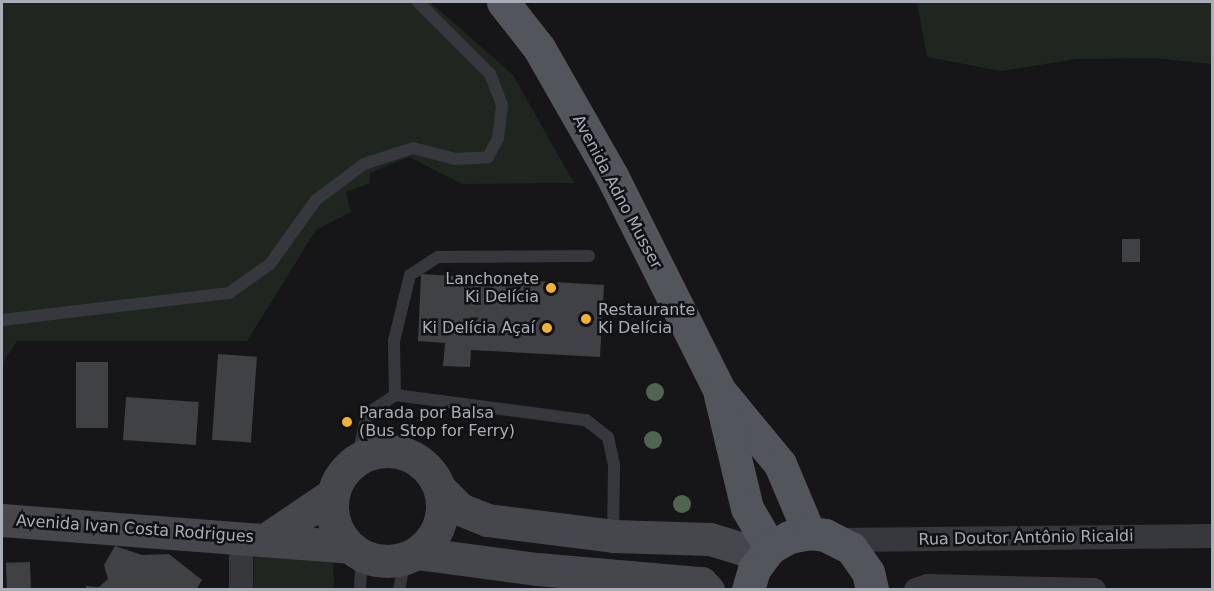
<!DOCTYPE html>
<html>
<head>
<meta charset="utf-8">
<style>
	body { margin:0 }
	#map { position:relative; width:1214px; height:591px; overflow:hidden; background:#161618; font-family:"DejaVu Sans",sans-serif }
	div>[style] { position:absolute }
	.green>* { inset:0; background:#1e261f }
	.building>* { inset:0; background:#404145; transform-origin:0 0 }
	.service>* { height:12px; margin:-6px; padding:0 6px; transform-origin:6px; border-radius:6px; background:#37383d }
	.minor>* { height:24px; margin:-12px; padding:0 12px; transform-origin:12px; border-radius:12px; background:#37383d }
	.secondary>* { height:33px; margin:-16.5px; padding:0 16.5px; transform-origin:16.5px; border-radius:16.5px; background:#45474d }
	.secondary>.ring { margin:-16.5px; padding:0; box-sizing:content-box; background:none; border:33px solid #45474d; border-radius:50% }
	.primary>* { height:33px; margin:-16.5px; padding:0 16.5px; transform-origin:16.5px; border-radius:16.5px; background:#53555c }
	.trees>* { width:18px; height:18px; margin:-9px; border-radius:50%; background:#506452 }
	.dots>* { width:16px; height:16px; translate:-50% -50%; box-sizing:border-box; border:3px solid #111113; border-radius:50% }
	span { translate:-50% -50%; white-space:nowrap; text-align:center; line-height:1.15; -webkit-text-stroke:5px #111113; paint-order:stroke }
	.street-label { font-size:16px; color:#a8adb8 }
	.poi-label { font-size:16px; color:#a8adb8 }
	.right { translate:-100% -50%; text-align:right }
	.left { translate:0 -50%; text-align:left }
	.frame { position:absolute; inset:0; border:3px solid #a8adb8; pointer-events:none }
</style>
</head>
<body>
<div id="map">
	<div class="green">
		<div style="clip-path:polygon(2px 2px,430px 2px,513px 75px,574px 183px,462px 184px,409px 157px,370px 173px,370px 183px,346px 192px,351px 212px,316px 230px,247px 341px,17px 341px,2px 364px)"></div>
		<div style="clip-path:polygon(917px 2px,1212px 2px,1212px 64px,1153px 58px,1077px 59px,1001px 71px,927px 57px)"></div>
		<div style="clip-path:polygon(254px 550px,333px 554px,334px 589px,253px 590px)"></div>
	</div>
	<div class="building">
		<div style="left:1122px;top:239px;width:18px;height:23px"></div>
		<div style="clip-path:polygon(421px 274px,604px 285px,600px 357px,471px 350px,470px 367px,443px 366px,445px 343px,418px 341px)"></div>
		<div style="left:218px;top:354px;width:39px;height:86px;rotate:4deg"></div>
		<div style="left:76px;top:362px;width:32px;height:66px"></div>
		<div style="left:126px;top:397px;width:73px;height:43px;rotate:4deg"></div>
		<div style="clip-path:polygon(115px 546px,142px 555px,169px 554px,202px 580px,196px 590px,86px 590px,86px 586px,99px 587px,108px 579px,104px 565px)"></div>
		<div style="left:30px;top:562px;width:28px;height:24px;rotate:88deg"></div>
	</div>
	<div class="service">
		<div style="left:2px;top:320px;width:229px;rotate:-6.8deg"></div>
		<div style="left:229px;top:293px;width:50px;rotate:-35.3deg"></div>
		<div style="left:270px;top:264px;width:79px;rotate:-54.3deg"></div>
		<div style="left:316px;top:200px;width:60px;rotate:-36.9deg"></div>
		<div style="left:364px;top:164px;width:52px;rotate:-18.1deg"></div>
		<div style="left:413px;top:148px;width:43px;rotate:14.7deg"></div>
		<div style="left:455px;top:159px;width:33px;rotate:-3deg"></div>
		<div style="left:488px;top:157px;width:21px;rotate:-62deg"></div>
		<div style="left:498px;top:138px;width:33px;rotate:-83deg"></div>
		<div style="left:502px;top:105px;width:33px;rotate:-111deg"></div>
		<div style="left:490px;top:74px;width:102px;rotate:-135deg"></div>
		<div style="left:395px;top:395px;width:54px;rotate:-91.1deg"></div>
		<div style="left:394px;top:341px;width:68px;rotate:-76.4deg"></div>
		<div style="left:410px;top:275px;width:33px;rotate:-33deg"></div>
		<div style="left:438px;top:257px;width:151px;rotate:-0.4deg"></div>
		<div style="left:357px;top:460px;width:47px;rotate:-77.7deg"></div>
		<div style="left:367px;top:414px;width:34px;rotate:-34deg"></div>
		<div style="left:395px;top:395px;width:193px;rotate:7.5deg"></div>
		<div style="left:586px;top:420px;width:28px;rotate:38deg"></div>
		<div style="left:608px;top:437px;width:30px;rotate:78deg"></div>
		<div style="left:614px;top:466px;width:68px;rotate:90.8deg"></div>
		<div style="left:360px;top:590px;width:35px;rotate:-87deg"></div>
		<div style="left:399px;top:590px;width:32px;rotate:-79deg"></div>
	</div>
	<div class="minor">
		<div style="left:241px;top:536px;width:54px;rotate:90deg"></div>
		<div style="left:839px;top:540px;width:373px;rotate:-0.6deg"></div>
		<div style="left:916px;top:590px;width:13px;rotate:-18deg"></div>
		<div style="left:928px;top:586px;width:166px;rotate:1.4deg"></div>
	</div>
	<div class="secondary">
		<div class="ring" style="left:332px;top:451px;width:77px;height:77px"></div>
		<div style="left:440px;top:489px;width:28px;rotate:45deg"></div>
		<div style="left:460px;top:509px;width:29px;rotate:22deg"></div>
		<div style="left:487px;top:520px;width:127px;rotate:7.2deg"></div>
		<div style="left:613px;top:536px;width:97px;rotate:1.8deg"></div>
		<div style="left:710px;top:539px;width:55px;rotate:16.8deg"></div>
		<div style="left:2px;top:520px;width:349px;rotate:4.4deg"></div>
		<div style="left:268px;top:538px;width:78px;rotate:-34.1deg"></div>
		<div style="left:417px;top:553px;width:121px;rotate:7.6deg"></div>
		<div style="left:537px;top:569px;width:165px;rotate:4.9deg"></div>
		<div style="left:701px;top:583px;width:10px;rotate:45deg"></div>
	</div>
	<div class="primary">
		<div style="left:503px;top:2px;width:58px;rotate:52deg"></div>
		<div style="left:539px;top:48px;width:147px;rotate:60.3deg"></div>
		<div style="left:612px;top:176px;width:239px;rotate:63.4deg"></div>
		<div style="left:719px;top:390px;width:96px;rotate:50.5deg"></div>
		<div style="left:780px;top:464px;width:75px;rotate:67.2deg"></div>
		<div style="left:720px;top:395px;width:116px;rotate:76.6deg"></div>
		<div style="left:747px;top:508px;width:46px;rotate:60.1deg"></div>
		<div style="left:748px;top:590px;width:22px;rotate:-74deg"></div>
		<div style="left:754px;top:569px;width:26px;rotate:-53deg"></div>
		<div style="left:770px;top:548px;width:22px;rotate:-30deg"></div>
		<div style="left:789px;top:537px;width:20px;rotate:-11deg"></div>
		<div style="left:809px;top:533px;width:16px;rotate:7deg"></div>
		<div style="left:825px;top:535px;width:29px;rotate:27deg"></div>
		<div style="left:851px;top:548px;width:29px;rotate:55deg"></div>
		<div style="left:868px;top:572px;width:18px;rotate:77deg"></div>
	</div>
	<div class="trees">
		<div style="left:655px;top:392px"></div>
		<div style="left:653px;top:440px"></div>
		<div style="left:682px;top:504px"></div>
	</div>
	<div class="dots">
		<div style="left:551px;top:288px;background:#f2b134"></div>
		<div style="left:586px;top:319px;background:#f2b134"></div>
		<div style="left:547px;top:328px;background:#f2b134"></div>
		<div style="left:347px;top:422px;background:#f2b134"></div>
	</div>
	<div class="street-label">
		<span style="left:617px;top:192px;rotate:62deg">Avenida Adno Musser</span>
		<span style="left:135px;top:529px;rotate:4deg">Avenida Ivan Costa Rodrigues</span>
		<span style="left:1026px;top:538px;rotate:-1deg">Rua Doutor Antônio Ricaldi</span>
	</div>
	<div class="poi-label">
		<span class="right" style="left:539px;top:288px">Lanchonete<br>Ki Delícia</span>
		<span class="left" style="left:598px;top:319px">Restaurante<br>Ki Delícia</span>
		<span class="right" style="left:535px;top:328px">Ki Delícia Açaí</span>
		<span class="left" style="left:359px;top:422px">Parada por Balsa<br>(Bus Stop for Ferry)</span>
	</div>
	<div class="frame"></div>
</div>
</body>
</html>
